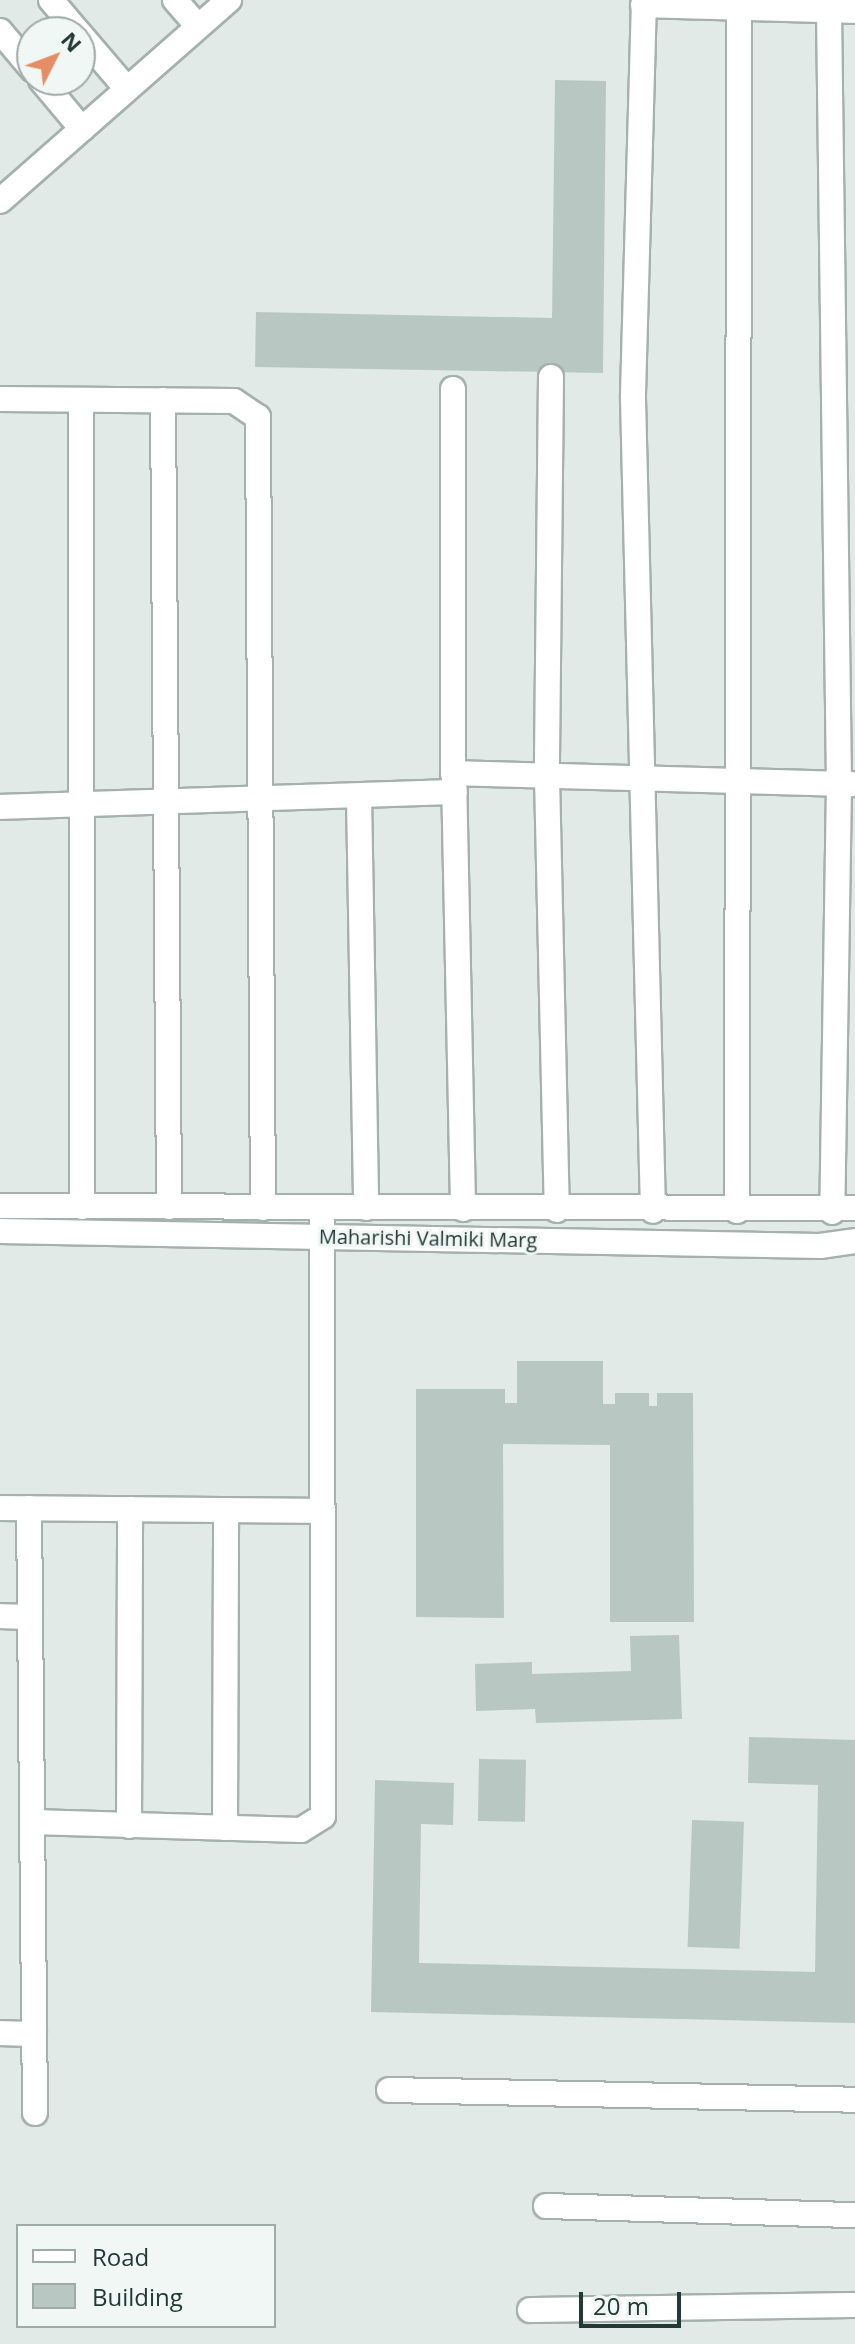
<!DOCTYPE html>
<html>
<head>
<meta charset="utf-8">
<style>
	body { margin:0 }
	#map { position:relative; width:855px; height:2344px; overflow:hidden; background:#e1eae6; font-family:"Open Sans",sans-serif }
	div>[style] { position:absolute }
	.building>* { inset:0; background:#b9c7c3; transform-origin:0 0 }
	.roads { filter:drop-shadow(2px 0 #a4b1ad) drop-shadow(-2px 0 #a4b1ad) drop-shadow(0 2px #a4b1ad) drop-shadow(0 -2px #a4b1ad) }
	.minor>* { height:24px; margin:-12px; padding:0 12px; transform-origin:12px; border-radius:12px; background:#fff }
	span { translate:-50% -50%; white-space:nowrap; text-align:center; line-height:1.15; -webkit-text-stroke:6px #f1f7f4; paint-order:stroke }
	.street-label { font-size:20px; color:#233935 }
	.legend { position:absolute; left:16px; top:2224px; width:260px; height:104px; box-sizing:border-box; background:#f1f7f4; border:2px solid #9faba8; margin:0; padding:10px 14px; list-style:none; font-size:24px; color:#233935 }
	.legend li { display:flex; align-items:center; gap:16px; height:40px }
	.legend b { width:40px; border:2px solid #9faba8 }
	.north { position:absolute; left:16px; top:16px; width:80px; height:80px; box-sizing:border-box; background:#f1f7f4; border:2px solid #9faba8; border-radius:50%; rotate:48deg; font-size:22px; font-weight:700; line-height:32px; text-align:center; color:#233935 }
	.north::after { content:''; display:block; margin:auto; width:28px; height:36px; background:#e58d64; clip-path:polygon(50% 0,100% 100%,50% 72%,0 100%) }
	.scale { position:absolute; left:579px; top:2292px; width:102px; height:36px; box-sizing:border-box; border:4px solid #233935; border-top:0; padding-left:10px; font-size:24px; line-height:28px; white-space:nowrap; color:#233935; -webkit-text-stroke:6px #f1f7f4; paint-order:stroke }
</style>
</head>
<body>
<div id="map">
	<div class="building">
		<div style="clip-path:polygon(555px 80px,606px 81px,603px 373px,255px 367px,256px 312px,552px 318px)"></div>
		<div style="clip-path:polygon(517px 1361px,603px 1361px,603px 1404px,615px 1404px,615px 1393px,649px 1393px,649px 1406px,657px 1406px,657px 1393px,693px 1393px,694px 1622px,610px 1622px,610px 1445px,503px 1444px,504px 1618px,416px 1617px,416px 1389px,505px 1389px,505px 1403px,517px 1403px)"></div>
		<div style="clip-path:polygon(679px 1635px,682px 1719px,536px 1723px,535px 1709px,476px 1711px,475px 1664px,532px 1662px,532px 1674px,631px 1671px,630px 1636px)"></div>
		<div style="clip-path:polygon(749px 1737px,855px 1740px,855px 2023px,371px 2012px,375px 1780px,454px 1783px,453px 1825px,421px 1824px,419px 1963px,815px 1972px,818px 1785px,748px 1783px)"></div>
		<div style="left:479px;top:1759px;width:47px;height:62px;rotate:1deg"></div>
		<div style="left:692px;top:1820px;width:52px;height:127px;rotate:2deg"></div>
	</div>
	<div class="roads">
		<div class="minor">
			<div style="left:51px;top:0;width:42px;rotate:49.8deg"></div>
			<div style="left:175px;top:0;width:35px;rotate:49deg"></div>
			<div style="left:644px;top:0;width:399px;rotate:91.6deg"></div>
			<div style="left:633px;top:399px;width:812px;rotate:88.59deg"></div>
			<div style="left:643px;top:5px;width:212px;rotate:1.6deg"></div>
			<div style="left:829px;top:11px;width:773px;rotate:89.26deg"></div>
			<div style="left:839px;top:784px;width:428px;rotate:90.9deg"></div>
			<div style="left:0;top:31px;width:50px;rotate:49.9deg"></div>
			<div style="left:80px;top:34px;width:72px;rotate:49.5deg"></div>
			<div style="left:41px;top:80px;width:64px;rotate:50.1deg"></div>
			<div style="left:0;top:201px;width:305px;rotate:-41.3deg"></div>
			<div style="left:551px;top:377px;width:400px;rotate:90.6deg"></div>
			<div style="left:547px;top:777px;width:433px;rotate:88.7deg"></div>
			<div style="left:453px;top:389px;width:384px;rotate:90deg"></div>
			<div style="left:453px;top:773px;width:400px;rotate:1.6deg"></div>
			<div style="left:0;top:399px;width:234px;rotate:0.5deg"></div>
			<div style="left:234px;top:401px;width:29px;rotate:34deg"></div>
			<div style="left:258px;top:417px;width:791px;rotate:89.64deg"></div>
			<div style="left:81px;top:400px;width:807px;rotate:89.93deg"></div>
			<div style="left:163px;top:400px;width:807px;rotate:89.57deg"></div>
			<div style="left:454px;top:776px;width:433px;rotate:88.8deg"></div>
			<div style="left:359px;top:796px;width:412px;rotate:89deg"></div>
			<div style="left:0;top:807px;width:455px;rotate:-1.9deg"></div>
			<div style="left:0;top:1206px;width:855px;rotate:0.13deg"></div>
			<div style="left:737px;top:1211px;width:1204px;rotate:-89.9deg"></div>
			<div style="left:0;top:1231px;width:820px;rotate:1.05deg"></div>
			<div style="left:820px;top:1246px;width:35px;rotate:-8deg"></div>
			<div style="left:0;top:1508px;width:320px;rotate:0.5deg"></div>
			<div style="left:29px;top:1508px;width:605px;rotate:89.43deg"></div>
			<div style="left:0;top:1616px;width:30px;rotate:2deg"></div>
			<div style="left:32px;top:1822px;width:269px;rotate:1.7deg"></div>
			<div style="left:301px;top:1830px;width:26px;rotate:-32deg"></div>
			<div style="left:323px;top:1816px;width:607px;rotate:-90.09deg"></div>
			<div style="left:129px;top:1826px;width:317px;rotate:-89.8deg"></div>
			<div style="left:225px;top:1828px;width:318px;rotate:-89.8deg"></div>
			<div style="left:0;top:2033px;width:34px;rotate:2deg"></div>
			<div style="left:389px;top:2090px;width:466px;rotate:1.2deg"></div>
			<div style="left:546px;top:2206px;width:309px;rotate:1.7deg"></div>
			<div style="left:530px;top:2310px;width:325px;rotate:-0.9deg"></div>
		</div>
	</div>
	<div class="street-label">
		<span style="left:428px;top:1238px;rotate:1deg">Maharishi Valmiki Marg</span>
	</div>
	<ul class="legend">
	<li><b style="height:10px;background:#fff"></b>Road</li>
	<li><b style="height:22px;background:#b9c7c3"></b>Building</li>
	</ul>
	<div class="north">N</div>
	<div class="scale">20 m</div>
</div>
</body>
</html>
